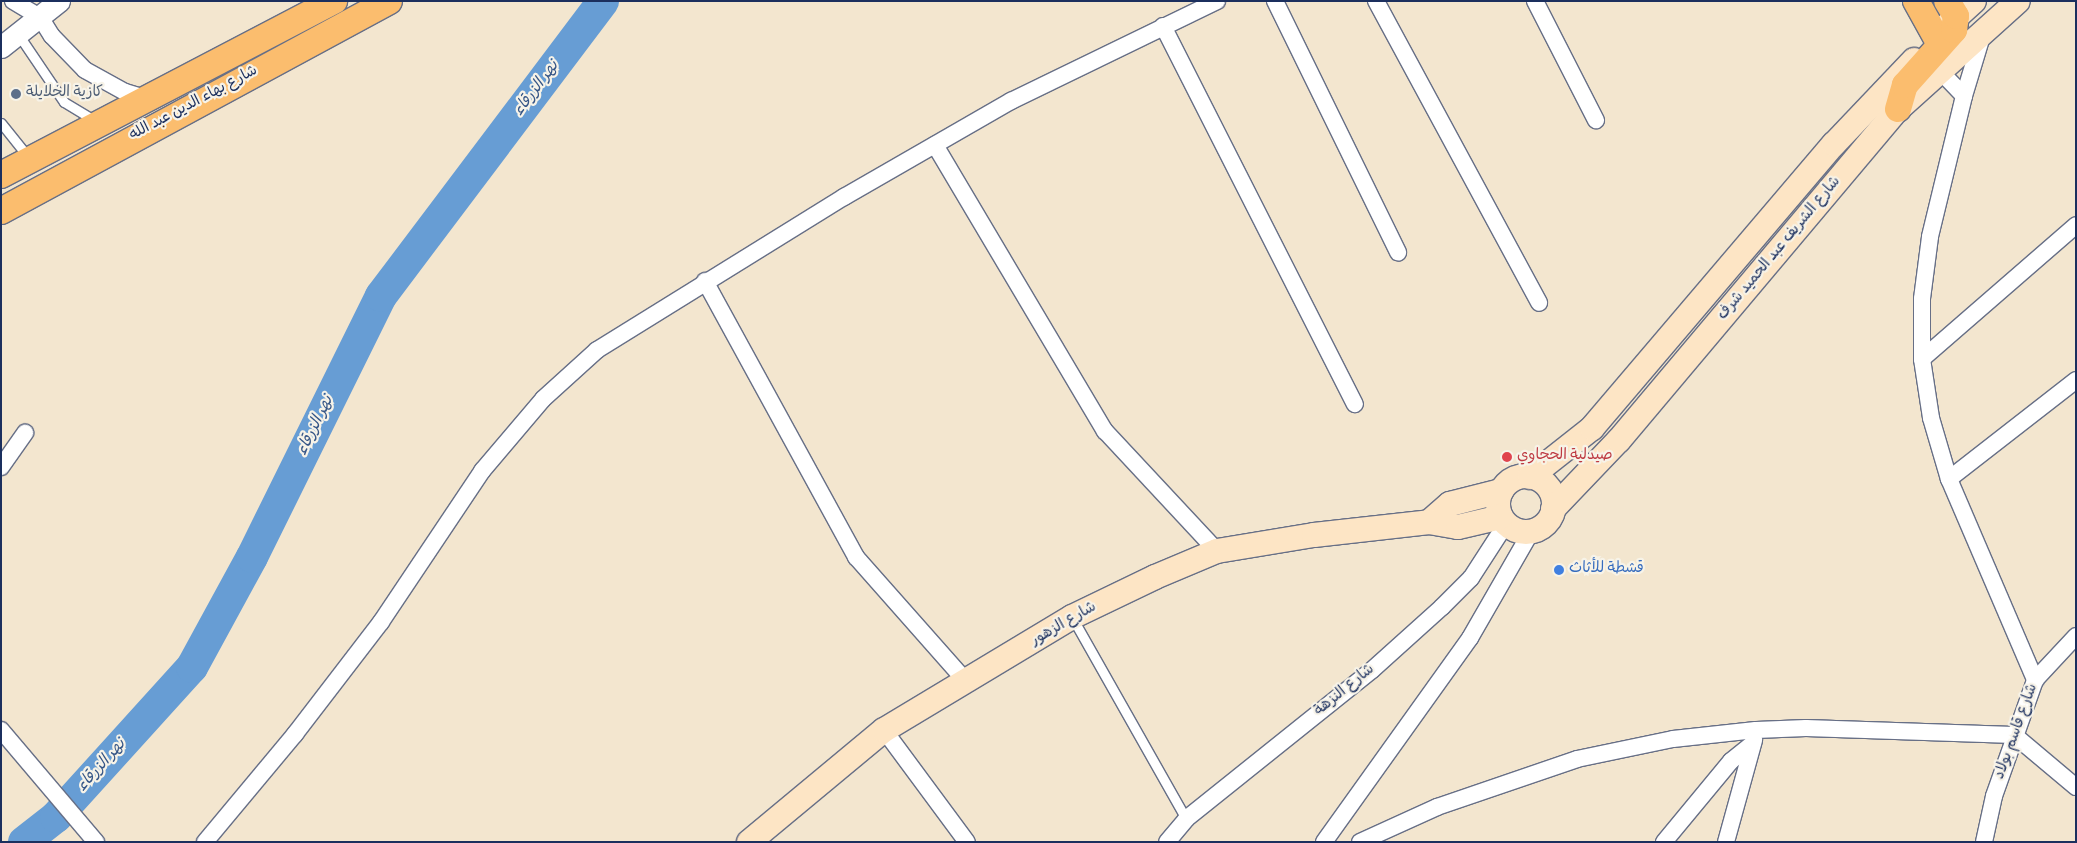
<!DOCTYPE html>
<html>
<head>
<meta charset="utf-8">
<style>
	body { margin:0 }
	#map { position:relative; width:2077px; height:843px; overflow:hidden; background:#f3e6cf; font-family:Dekko,"Playpen Sans Arabic",sans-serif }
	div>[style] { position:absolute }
	.river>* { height:32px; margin:-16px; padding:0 16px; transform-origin:16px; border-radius:16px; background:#679dd4 }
	.roads { filter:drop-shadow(1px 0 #676f86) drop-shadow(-1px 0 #676f86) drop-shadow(0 1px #676f86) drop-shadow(0 -1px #676f86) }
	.service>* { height:9px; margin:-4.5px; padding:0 4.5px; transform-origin:4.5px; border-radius:4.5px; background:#fff }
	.minor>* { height:16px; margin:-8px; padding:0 8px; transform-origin:8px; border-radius:8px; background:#fff }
	.tertiary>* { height:21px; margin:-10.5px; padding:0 10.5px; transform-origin:10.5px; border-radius:10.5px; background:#fff }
	.secondary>* { height:24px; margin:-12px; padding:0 12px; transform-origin:12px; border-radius:12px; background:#fde5c5 }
	.secondary>.ring { margin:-12px; padding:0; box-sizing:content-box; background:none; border:24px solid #fde5c5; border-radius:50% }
	.primary>* { height:26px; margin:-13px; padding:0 13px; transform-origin:13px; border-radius:13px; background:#fbbd6e }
	.dots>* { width:14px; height:14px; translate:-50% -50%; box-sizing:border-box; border:2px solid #f7f3e8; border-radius:50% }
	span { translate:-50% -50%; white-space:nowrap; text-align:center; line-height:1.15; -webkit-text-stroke:4.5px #f7f3e8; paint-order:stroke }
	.service-label { font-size:15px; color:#4e5e75 }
	.left { translate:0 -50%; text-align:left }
	.street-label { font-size:15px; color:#1b2f5e }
	.health-label { font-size:15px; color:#be3a42 }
	.shop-label { font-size:15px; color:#366cbe }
	.water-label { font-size:16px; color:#365687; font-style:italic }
	.frame { position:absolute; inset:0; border:2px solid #1b2f5e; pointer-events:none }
</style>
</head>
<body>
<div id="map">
	<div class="river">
		<div style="left:24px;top:842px;width:41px;rotate:-38deg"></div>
		<div style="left:56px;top:817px;width:202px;rotate:-47.8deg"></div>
		<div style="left:192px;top:667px;width:125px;rotate:-61.4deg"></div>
		<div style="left:252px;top:557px;width:291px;rotate:-63.7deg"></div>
		<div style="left:381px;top:296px;width:369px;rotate:-53deg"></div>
	</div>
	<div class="roads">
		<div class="service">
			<div style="left:18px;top:34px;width:82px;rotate:55.9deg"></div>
			<div style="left:64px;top:102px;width:37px;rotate:31deg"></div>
			<div style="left:1px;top:123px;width:45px;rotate:51.3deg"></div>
			<div style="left:1073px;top:619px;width:230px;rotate:60.5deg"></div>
		</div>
		<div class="minor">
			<div style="left:13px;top:1px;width:31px;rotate:31deg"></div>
			<div style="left:40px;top:17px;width:22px;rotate:58deg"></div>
			<div style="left:52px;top:36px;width:47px;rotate:45.9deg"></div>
			<div style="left:85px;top:70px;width:46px;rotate:28.8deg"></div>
			<div style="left:125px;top:92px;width:24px;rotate:17deg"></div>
			<div style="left:1275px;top:1px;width:280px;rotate:63.9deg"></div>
			<div style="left:1376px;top:1px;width:343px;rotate:61.6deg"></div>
			<div style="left:1535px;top:1px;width:134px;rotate:62.9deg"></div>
			<div style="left:1163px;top:26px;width:424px;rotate:63.1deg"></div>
			<div style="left:1983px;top:33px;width:66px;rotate:106.8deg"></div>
			<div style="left:1964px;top:96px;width:145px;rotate:103.6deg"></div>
			<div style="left:1930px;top:237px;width:63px;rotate:97.4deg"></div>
			<div style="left:1922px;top:299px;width:60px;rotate:90deg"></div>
			<div style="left:1922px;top:359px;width:60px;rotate:81.3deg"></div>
			<div style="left:1931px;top:418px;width:64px;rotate:73.6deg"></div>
			<div style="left:1949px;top:479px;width:219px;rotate:66.8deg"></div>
			<div style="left:1939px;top:70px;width:36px;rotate:46deg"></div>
			<div style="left:935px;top:145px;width:333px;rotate:59.3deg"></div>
			<div style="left:1105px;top:431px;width:164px;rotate:47deg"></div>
			<div style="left:705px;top:281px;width:315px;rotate:61.3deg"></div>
			<div style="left:856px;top:557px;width:164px;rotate:48.5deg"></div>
			<div style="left:1922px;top:359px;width:204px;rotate:-41deg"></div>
			<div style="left:1px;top:467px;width:42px;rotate:-54.8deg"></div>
			<div style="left:1949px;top:479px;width:161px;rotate:-37.9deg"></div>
			<div style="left:1px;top:730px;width:147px;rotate:49.7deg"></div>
			<div style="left:884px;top:730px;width:139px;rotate:53.5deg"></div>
			<div style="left:205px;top:842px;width:141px;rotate:-50.2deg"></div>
			<div style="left:295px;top:734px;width:141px;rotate:-52.5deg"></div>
			<div style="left:381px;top:622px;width:182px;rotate:-56.2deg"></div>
			<div style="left:482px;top:471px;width:94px;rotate:-49.7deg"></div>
			<div style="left:543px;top:399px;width:73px;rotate:-42.2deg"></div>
			<div style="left:597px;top:350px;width:291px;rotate:-31.8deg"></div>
			<div style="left:844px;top:197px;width:193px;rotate:-29.9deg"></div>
			<div style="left:1011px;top:101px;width:229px;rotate:-25.9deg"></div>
			<div style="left:1167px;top:842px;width:30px;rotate:-50deg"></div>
			<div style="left:1186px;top:819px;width:238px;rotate:-38.7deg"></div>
			<div style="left:1372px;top:670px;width:94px;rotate:-42deg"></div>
			<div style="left:1442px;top:607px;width:41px;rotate:-45deg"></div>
			<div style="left:1471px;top:578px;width:64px;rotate:-57.1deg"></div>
			<div style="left:1324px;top:842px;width:251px;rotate:-54.4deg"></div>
			<div style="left:1470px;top:638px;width:122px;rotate:-60.1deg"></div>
			<div style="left:1360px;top:842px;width:85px;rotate:-24.4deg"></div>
			<div style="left:1437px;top:807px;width:148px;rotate:-18.9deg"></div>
			<div style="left:1577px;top:759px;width:98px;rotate:-11.8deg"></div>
			<div style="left:1673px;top:739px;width:83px;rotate:-6.2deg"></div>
			<div style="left:1756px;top:730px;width:50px;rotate:-2.3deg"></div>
			<div style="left:1806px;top:728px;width:208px;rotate:1.9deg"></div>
			<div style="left:2014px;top:735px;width:81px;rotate:40deg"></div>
			<div style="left:1664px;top:842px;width:105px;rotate:-50.4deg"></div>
			<div style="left:1731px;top:761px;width:28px;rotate:-39deg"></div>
			<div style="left:1726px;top:842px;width:106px;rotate:-74.6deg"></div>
			<div style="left:1984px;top:842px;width:47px;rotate:-77.7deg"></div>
			<div style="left:1994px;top:796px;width:123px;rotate:-70.5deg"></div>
			<div style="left:2035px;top:680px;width:60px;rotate:-47deg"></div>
		</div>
		<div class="tertiary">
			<div style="left:1px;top:47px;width:74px;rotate:-38.4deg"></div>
		</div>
		<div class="secondary">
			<div style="left:1942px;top:30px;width:43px;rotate:-42.2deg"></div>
			<div class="ring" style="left:1498px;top:476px;width:32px;height:32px"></div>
			<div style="left:1530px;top:477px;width:79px;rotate:-38.3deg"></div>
			<div style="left:1592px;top:428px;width:373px;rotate:-49.6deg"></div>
			<div style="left:1834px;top:144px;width:116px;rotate:-46.4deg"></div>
			<div style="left:1553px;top:509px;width:95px;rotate:-46.3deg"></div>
			<div style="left:1619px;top:440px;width:433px;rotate:-49.9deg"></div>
			<div style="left:1898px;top:109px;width:161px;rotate:-42deg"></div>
			<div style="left:1429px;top:522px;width:28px;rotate:-41deg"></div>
			<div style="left:1450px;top:504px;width:53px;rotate:-14.3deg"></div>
			<div style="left:749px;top:842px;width:175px;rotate:-39.7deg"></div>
			<div style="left:884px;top:730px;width:219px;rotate:-31deg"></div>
			<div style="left:1072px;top:617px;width:92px;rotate:-25.7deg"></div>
			<div style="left:1155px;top:577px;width:67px;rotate:-22.8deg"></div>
			<div style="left:1217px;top:551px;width:98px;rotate:-9.4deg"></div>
			<div style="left:1314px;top:535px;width:116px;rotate:-6.4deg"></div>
			<div style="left:1429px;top:522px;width:29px;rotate:10deg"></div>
			<div style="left:1458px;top:527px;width:44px;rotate:-13.1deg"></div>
		</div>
		<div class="primary">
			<div style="left:1916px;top:1px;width:41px;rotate:60.9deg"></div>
			<div style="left:1898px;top:109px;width:25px;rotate:-74deg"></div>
			<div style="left:1905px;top:85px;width:74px;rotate:-48.3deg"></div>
			<div style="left:1954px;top:30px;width:14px;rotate:-82deg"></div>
			<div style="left:1956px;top:16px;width:17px;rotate:-121deg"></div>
			<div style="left:1px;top:175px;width:376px;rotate:-27.6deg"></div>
			<div style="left:1px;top:211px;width:441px;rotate:-28.4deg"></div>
		</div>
	</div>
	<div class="dots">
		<div style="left:16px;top:94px;background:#5c6f8a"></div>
		<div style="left:1507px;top:457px;background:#e0444e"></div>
		<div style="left:1559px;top:570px;background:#3f7fe0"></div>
	</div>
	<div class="service-label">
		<span class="left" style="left:26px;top:94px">كازية الخلايلة</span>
	</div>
	<div class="street-label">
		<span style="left:194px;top:104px;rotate:-28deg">شارع بهاء الدين عبد الله</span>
		<span style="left:1780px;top:249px;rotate:-50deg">شارع الشريف عبد الحميد شرف</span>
		<span style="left:1064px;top:625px;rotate:-30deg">شارع الزهور</span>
		<span style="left:1345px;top:691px;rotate:-39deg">شارع النزهة</span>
		<span style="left:2017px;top:732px;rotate:-70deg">شارع قاسم بولاد</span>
	</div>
	<div class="health-label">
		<span class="left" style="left:1517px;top:457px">صيدلية الحجاوي</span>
	</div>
	<div class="shop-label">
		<span class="left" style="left:1569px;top:570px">قشطة للأثاث</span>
	</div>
	<div class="water-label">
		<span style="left:537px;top:89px;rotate:-53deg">نهر الزرقاء</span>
		<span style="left:316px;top:426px;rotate:-64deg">نهر الزرقاء</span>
		<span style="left:102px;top:766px;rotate:-48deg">نهر الزرقاء</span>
	</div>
	<div class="frame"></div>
</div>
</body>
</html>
